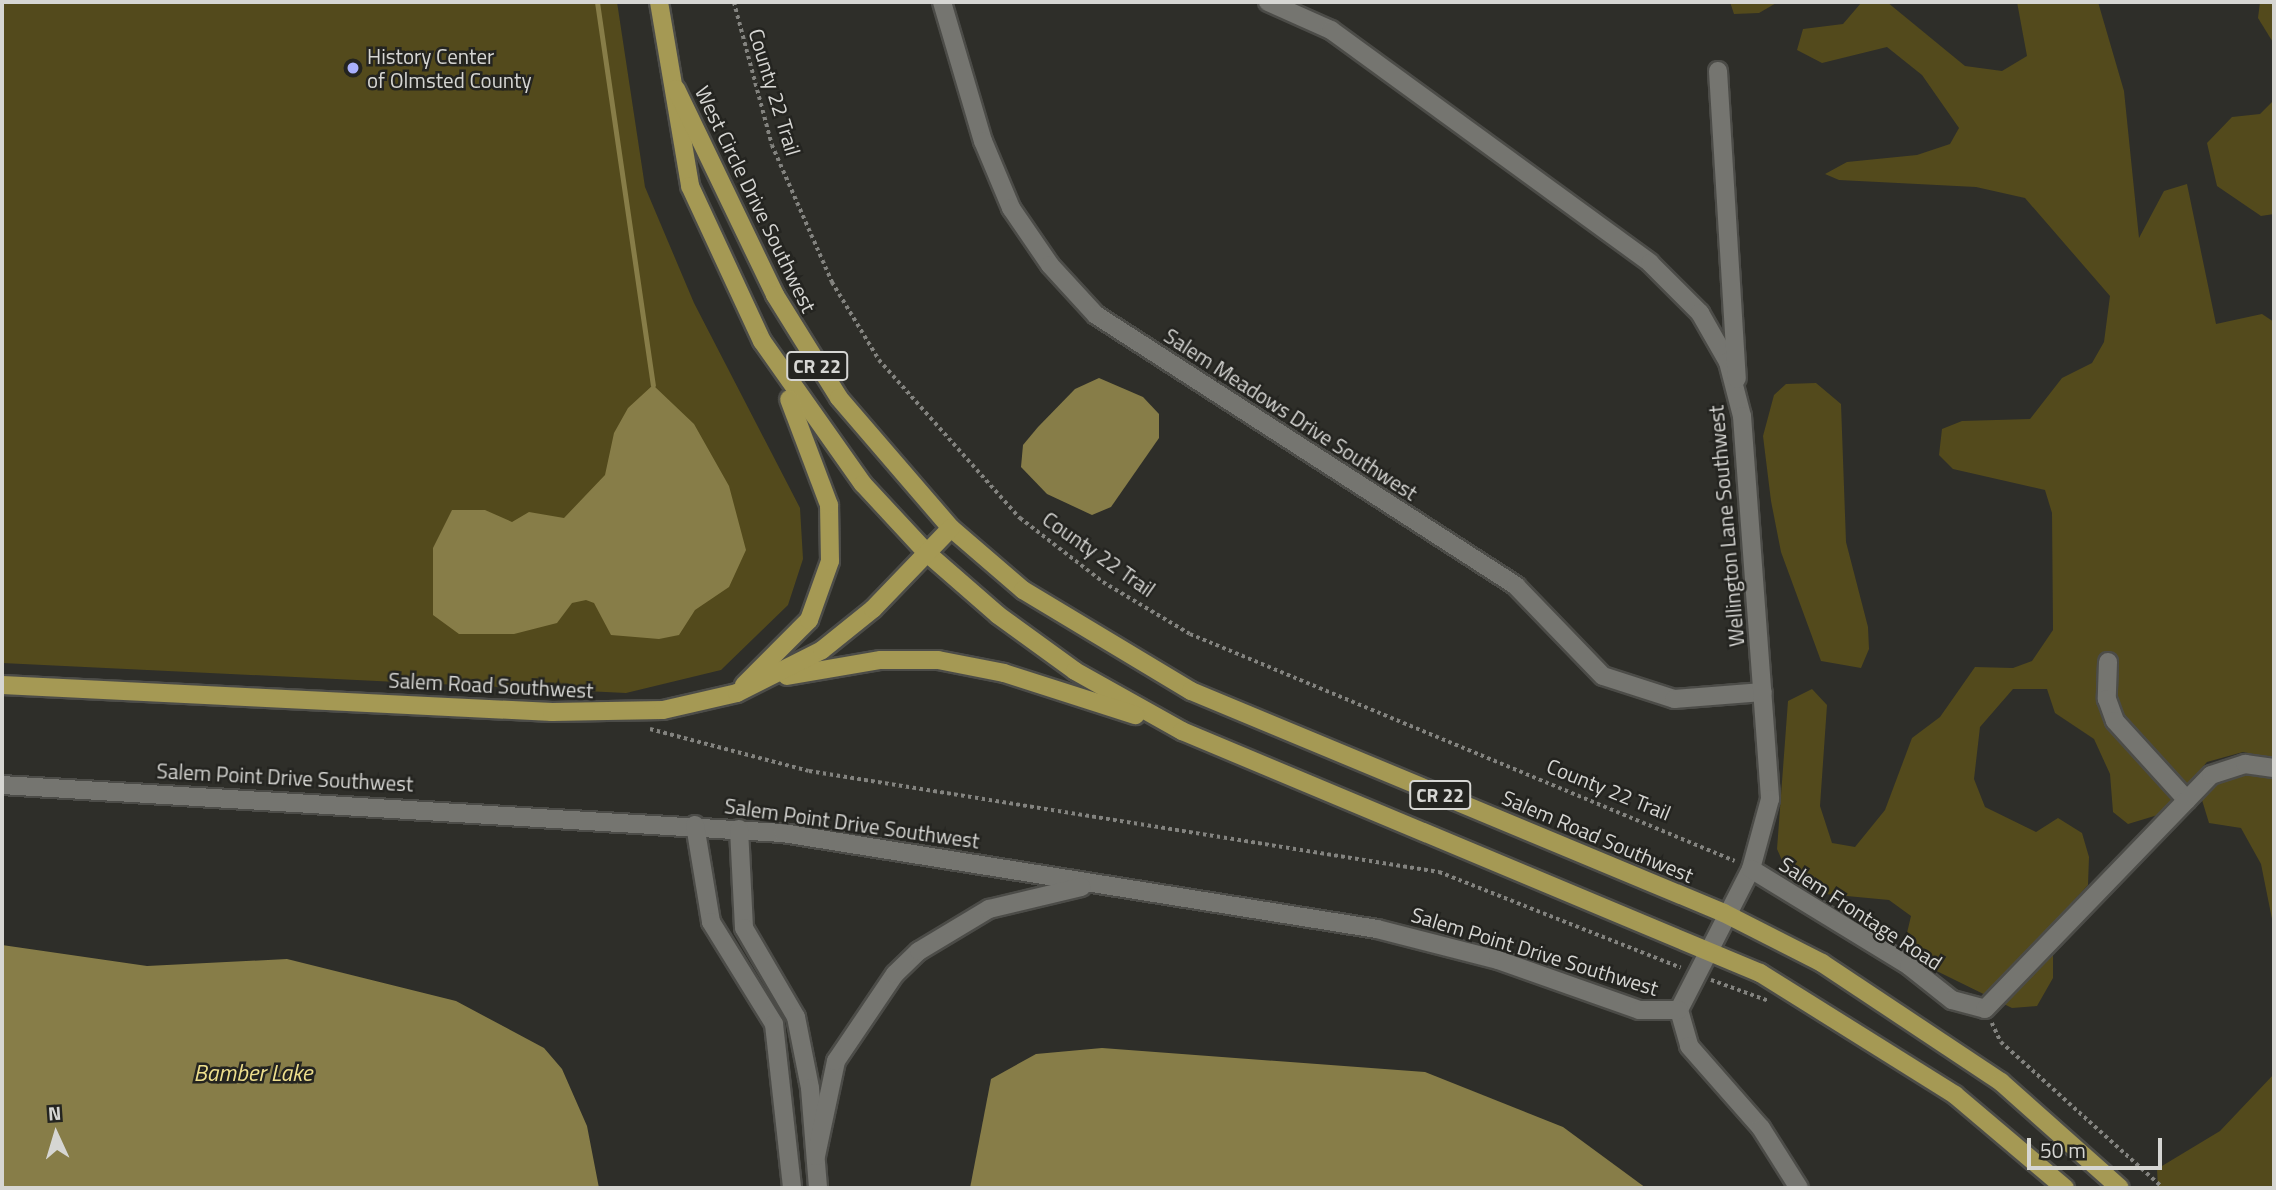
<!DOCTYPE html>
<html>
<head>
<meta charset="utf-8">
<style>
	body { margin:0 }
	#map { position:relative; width:2276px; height:1190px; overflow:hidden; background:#2e2e29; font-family:"Titillium Web",sans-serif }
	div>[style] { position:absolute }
	.green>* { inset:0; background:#534a1c }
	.water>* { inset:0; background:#877d48 }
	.stream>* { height:5px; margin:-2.5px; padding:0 2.5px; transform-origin:2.5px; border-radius:2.5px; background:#877d48 }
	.path>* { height:3.5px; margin-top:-1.75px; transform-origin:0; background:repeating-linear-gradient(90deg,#83837f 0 3.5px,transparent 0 7px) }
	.roads { filter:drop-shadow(2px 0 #4c4c48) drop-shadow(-2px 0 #4c4c48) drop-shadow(0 2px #4c4c48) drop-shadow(0 -2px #4c4c48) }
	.minor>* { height:18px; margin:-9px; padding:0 9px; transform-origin:9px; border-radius:9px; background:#757570 }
	.major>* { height:18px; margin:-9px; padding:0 9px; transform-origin:9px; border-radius:9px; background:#a59954 }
	.dots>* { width:19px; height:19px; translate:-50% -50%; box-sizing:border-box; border:4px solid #242420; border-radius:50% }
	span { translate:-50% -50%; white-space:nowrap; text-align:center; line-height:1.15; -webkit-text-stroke:5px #242420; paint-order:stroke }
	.shield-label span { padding:2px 5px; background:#242420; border:2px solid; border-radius:5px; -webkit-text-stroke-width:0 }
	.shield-label { font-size:19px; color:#d6d6d3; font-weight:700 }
	.poi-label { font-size:21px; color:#d6d6d3 }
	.left { translate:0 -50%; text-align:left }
	.street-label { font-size:21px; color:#d6d6d3 }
	.water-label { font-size:23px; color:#eedf8d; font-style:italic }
	.frame { position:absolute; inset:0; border:4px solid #d6d6d3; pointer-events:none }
	.north { position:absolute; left:21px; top:1099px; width:70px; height:70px; -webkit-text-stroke:5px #242420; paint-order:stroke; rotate:356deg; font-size:19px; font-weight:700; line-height:28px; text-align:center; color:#d6d6d3 }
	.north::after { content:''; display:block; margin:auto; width:24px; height:32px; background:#d6d6d3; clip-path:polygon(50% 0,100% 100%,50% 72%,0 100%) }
	.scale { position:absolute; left:2027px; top:1138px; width:135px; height:32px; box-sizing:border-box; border:4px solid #d6d6d3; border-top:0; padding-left:9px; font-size:21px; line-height:24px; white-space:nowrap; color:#d6d6d3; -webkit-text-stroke:5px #242420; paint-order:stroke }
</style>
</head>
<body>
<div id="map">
	<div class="green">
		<div style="clip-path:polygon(2px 2px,617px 2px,645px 187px,694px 303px,800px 508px,803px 559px,788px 605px,721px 670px,626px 693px,2px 663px)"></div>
		<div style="clip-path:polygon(1730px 2px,1778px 2px,1759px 13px,1734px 14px)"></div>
		<div style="clip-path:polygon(1887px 2px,1965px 66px,2002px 71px,2027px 56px,2017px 2px,2098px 2px,2124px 91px,2139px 238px,2164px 191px,2187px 184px,2216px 324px,2262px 314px,2274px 322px,2274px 758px,2243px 752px,2207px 762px,2161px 814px,2128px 824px,2113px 812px,2110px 774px,2094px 739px,2055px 713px,2047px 689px,2013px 689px,1980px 727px,1974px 779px,1985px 807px,2036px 832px,2058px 818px,2082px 833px,2089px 857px,2088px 885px,2070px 905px,2053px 953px,2053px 978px,2037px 1006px,2012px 1008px,1902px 954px,1911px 916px,1889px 900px,1815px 893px,1791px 881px,1777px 849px,1788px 701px,1812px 689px,1827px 705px,1820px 806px,1832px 843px,1855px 847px,1885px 810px,1912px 738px,1940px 717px,1975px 667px,2013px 668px,2032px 661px,2053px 630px,2052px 513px,2045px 490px,1953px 469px,1939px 455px,1942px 429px,1962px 421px,2030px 419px,2062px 378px,2092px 363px,2104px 342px,2110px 296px,2025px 198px,1976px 187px,1839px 180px,1825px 174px,1847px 162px,1917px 155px,1950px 144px,1959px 128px,1922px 75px,1887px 47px,1822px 63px,1797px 50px,1803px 29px,1843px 24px,1861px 3px)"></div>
		<div style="clip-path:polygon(2260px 2px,2274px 2px,2274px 44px,2258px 18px)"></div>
		<div style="clip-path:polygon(2274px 100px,2274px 214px,2261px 216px,2217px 186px,2207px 143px,2232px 117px,2260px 114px)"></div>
		<div style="clip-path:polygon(1816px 383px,1841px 404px,1846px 542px,1868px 627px,1869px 649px,1861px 668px,1821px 661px,1781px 552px,1771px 501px,1763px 436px,1774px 395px,1786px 384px)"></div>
		<div style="clip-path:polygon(2249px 769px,2274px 779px,2274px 929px,2261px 864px,2241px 828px,2209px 823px,2202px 800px,2219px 780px)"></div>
		<div style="clip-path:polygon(2274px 1074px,2274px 1188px,2158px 1188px,2157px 1169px,2220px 1131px)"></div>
	</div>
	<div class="water">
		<div style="clip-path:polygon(1099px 378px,1143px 397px,1159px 414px,1159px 438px,1111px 507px,1092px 515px,1047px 494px,1021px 467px,1023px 445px,1038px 427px,1075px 389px)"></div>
		<div style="clip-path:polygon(653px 385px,694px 424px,729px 486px,746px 550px,729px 587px,695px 610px,679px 635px,659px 639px,611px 635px,594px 603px,586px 600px,572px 603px,557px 623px,514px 634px,459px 634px,433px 615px,433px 548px,452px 510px,485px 510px,512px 522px,529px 512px,564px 518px,605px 475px,614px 433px,628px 408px)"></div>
		<div style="clip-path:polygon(2px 945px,147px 966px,287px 959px,456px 1001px,544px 1048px,562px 1069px,587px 1126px,599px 1188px,2px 1188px)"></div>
		<div style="clip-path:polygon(1102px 1048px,1425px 1072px,1563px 1127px,1646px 1188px,970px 1188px,991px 1079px,1036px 1054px)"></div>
	</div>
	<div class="stream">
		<div style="left:597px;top:2px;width:387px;rotate:81.7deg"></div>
	</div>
	<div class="path">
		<div style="left:734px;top:2px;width:148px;rotate:75.1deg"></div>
		<div style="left:772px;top:145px;width:150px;rotate:66.3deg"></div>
		<div style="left:832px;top:282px;width:91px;rotate:58.9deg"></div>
		<div style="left:879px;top:360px;width:212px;rotate:48.3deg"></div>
		<div style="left:1020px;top:518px;width:105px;rotate:37.6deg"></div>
		<div style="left:1103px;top:582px;width:101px;rotate:30.9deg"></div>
		<div style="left:1190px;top:634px;width:590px;rotate:22.61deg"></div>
		<div style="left:650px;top:729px;width:164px;rotate:14.8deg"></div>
		<div style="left:809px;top:771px;width:638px;rotate:9.11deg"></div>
		<div style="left:1439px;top:872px;width:260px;rotate:21.6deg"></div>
		<div style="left:1711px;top:980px;width:62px;rotate:19.9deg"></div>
		<div style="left:1992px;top:1023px;width:21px;rotate:65deg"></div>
		<div style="left:2001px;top:1042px;width:218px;rotate:42deg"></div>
	</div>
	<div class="roads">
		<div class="minor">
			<div style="left:942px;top:2px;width:145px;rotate:73.6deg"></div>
			<div style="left:983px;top:141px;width:73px;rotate:67.3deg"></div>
			<div style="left:1011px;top:208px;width:69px;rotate:55.6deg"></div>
			<div style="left:1050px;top:265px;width:68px;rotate:47.4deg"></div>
			<div style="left:1096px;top:315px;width:500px;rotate:32.8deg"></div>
			<div style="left:1516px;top:586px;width:125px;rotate:46deg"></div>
			<div style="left:1603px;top:676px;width:75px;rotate:17.9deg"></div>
			<div style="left:1674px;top:699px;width:89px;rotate:-4.5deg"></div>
			<div style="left:1268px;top:2px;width:69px;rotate:24deg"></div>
			<div style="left:1331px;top:30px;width:395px;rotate:36.1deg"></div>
			<div style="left:1650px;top:263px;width:71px;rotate:45deg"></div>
			<div style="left:1700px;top:313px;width:56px;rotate:60.3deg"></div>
			<div style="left:1728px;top:362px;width:56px;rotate:75.5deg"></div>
			<div style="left:1742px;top:416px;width:384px;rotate:85.8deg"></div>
			<div style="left:1770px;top:799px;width:73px;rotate:105.2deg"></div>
			<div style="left:1751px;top:869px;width:158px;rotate:117.1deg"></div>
			<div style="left:1679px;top:1010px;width:37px;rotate:74deg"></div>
			<div style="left:1689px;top:1046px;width:109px;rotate:48.7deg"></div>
			<div style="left:1761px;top:1128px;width:71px;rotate:57.7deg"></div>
			<div style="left:1718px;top:71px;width:308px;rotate:86.5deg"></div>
			<div style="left:2108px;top:662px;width:37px;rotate:92deg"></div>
			<div style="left:2107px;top:699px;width:23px;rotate:70deg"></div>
			<div style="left:2115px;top:721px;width:107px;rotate:47.7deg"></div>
			<div style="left:2px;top:785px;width:782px;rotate:3.52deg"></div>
			<div style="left:783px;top:833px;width:602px;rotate:9.18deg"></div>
			<div style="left:1377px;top:929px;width:125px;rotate:14.4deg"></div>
			<div style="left:1498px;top:960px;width:150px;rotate:19.5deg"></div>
			<div style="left:1639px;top:1010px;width:40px"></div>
			<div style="left:695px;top:825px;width:98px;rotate:80.6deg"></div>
			<div style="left:711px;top:922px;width:120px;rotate:58.3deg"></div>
			<div style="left:774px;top:1024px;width:165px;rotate:83.7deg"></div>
			<div style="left:739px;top:829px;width:99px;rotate:87.1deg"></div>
			<div style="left:744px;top:928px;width:103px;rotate:59.7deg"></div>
			<div style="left:796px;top:1017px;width:72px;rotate:78.8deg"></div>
			<div style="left:810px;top:1088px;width:100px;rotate:85.4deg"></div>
			<div style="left:1751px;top:869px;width:185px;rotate:31.5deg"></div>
			<div style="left:1909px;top:966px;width:55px;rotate:38.3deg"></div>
			<div style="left:1952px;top:1000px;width:34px;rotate:15deg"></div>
			<div style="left:1985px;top:1009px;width:325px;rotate:-46deg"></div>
			<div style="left:2211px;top:775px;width:36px;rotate:-18deg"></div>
			<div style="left:2245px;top:764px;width:29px;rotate:8deg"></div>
			<div style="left:816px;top:1156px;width:97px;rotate:-78.1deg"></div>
			<div style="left:836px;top:1061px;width:105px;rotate:-55.9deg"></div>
			<div style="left:895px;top:974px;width:33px;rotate:-44deg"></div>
			<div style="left:919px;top:951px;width:82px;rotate:-31deg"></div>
			<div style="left:989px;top:909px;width:95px;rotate:-13.4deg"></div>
		</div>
		<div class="major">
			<div style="left:659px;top:2px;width:187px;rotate:80.4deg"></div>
			<div style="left:690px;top:186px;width:171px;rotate:65.1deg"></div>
			<div style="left:762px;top:341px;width:175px;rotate:54.8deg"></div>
			<div style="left:863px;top:484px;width:94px;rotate:47.2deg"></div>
			<div style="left:927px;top:553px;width:94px;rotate:41.1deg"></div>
			<div style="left:998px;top:615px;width:95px;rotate:36deg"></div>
			<div style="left:1075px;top:671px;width:123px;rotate:29.3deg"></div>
			<div style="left:1182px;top:731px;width:627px;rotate:22.72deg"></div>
			<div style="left:1760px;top:973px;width:230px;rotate:32deg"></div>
			<div style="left:1955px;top:1095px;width:144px;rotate:40.2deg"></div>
			<div style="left:676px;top:89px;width:229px;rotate:64.3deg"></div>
			<div style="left:775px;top:295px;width:121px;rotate:58.1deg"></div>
			<div style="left:839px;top:398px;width:172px;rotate:49.3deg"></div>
			<div style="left:951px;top:528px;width:95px;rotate:40.7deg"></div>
			<div style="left:1023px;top:590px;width:196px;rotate:31deg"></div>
			<div style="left:1191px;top:691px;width:577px;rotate:22.61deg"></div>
			<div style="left:1724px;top:913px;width:110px;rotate:27deg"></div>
			<div style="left:1822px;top:963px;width:215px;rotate:33.6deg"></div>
			<div style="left:2001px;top:1082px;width:159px;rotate:41.7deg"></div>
			<div style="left:787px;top:676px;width:95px;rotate:-9.7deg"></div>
			<div style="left:881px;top:660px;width:57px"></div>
			<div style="left:938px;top:660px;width:67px;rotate:11.1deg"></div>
			<div style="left:1004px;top:673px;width:138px;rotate:17.8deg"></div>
			<div style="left:2px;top:685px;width:551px;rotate:2.81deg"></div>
			<div style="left:552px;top:712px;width:111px;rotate:-1deg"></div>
			<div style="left:663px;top:710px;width:76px;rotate:-12.9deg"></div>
			<div style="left:737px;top:693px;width:95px;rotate:-26.8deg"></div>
			<div style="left:822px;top:650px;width:65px;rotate:-38.8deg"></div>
			<div style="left:873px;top:609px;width:112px;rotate:-46.1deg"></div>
			<div style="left:744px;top:685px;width:92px;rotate:-45deg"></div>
			<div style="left:809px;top:620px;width:63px;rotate:-70.4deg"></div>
			<div style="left:830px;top:561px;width:56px;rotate:-91deg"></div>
			<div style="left:829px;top:505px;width:113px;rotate:-110.7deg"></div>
		</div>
	</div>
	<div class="dots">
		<div style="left:353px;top:68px;background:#a9b0fc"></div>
	</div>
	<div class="shield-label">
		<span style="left:817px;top:366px">CR 22</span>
		<span style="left:1440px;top:795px">CR 22</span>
	</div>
	<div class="poi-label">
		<span class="left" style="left:367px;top:68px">History Center<br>of Olmsted County</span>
	</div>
	<div class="street-label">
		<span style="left:775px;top:92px;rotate:73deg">County 22 Trail</span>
		<span style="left:756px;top:199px;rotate:64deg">West Circle Drive Southwest</span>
		<span style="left:1291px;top:414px;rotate:33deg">Salem Meadows Drive Southwest</span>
		<span style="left:1726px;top:526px;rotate:-95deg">Wellington Lane Southwest</span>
		<span style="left:1099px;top:554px;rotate:35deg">County 22 Trail</span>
		<span style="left:491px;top:685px;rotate:3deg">Salem Road Southwest</span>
		<span style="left:285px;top:777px;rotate:3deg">Salem Point Drive Southwest</span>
		<span style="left:1609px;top:789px;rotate:22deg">County 22 Trail</span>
		<span style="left:852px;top:823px;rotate:8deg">Salem Point Drive Southwest</span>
		<span style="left:1598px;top:836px;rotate:23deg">Salem Road Southwest</span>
		<span style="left:1861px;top:913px;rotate:33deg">Salem Frontage Road</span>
		<span style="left:1535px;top:951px;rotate:17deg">Salem Point Drive Southwest</span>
	</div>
	<div class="water-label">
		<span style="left:253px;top:1073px">Bamber Lake</span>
	</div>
	<div class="frame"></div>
	<div class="north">N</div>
	<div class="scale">50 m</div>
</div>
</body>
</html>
